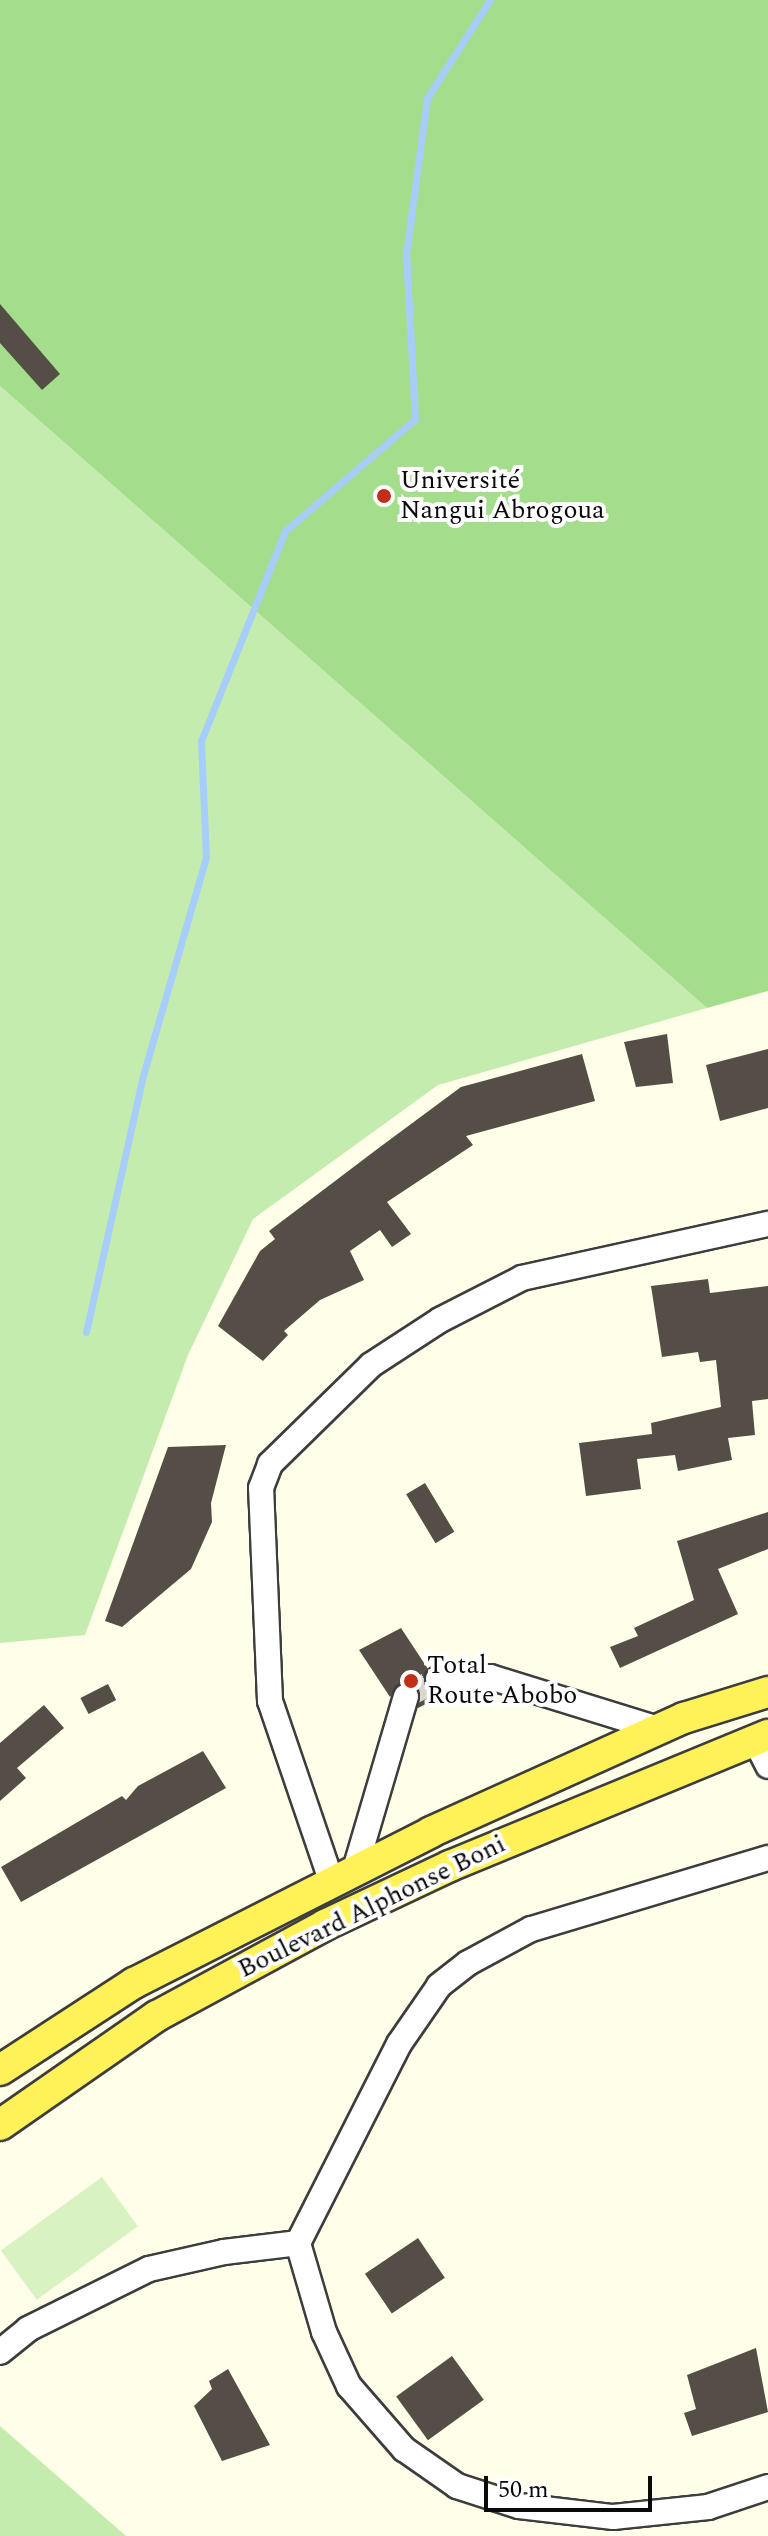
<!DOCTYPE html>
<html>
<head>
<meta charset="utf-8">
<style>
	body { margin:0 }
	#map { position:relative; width:768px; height:2536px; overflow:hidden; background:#fffee8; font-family:Spectral,serif }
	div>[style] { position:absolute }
	.green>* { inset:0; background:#c4ecaf }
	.forest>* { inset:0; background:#a4de8d }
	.pitch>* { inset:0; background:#d9f2c1; transform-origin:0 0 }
	.stream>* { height:7px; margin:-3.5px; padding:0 3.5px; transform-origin:3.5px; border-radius:3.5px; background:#a7cefb }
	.building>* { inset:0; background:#544e46; transform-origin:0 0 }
	.minor-tunnel>* { height:24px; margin-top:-12px; transform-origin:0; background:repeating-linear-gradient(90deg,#dad9c7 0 24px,transparent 0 36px) }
	.roads { filter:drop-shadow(2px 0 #3d3d3d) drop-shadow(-2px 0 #3d3d3d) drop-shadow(0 2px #3d3d3d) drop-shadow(0 -2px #3d3d3d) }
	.minor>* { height:24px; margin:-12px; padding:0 12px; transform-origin:12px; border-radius:12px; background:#fff }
	.major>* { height:30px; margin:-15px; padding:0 15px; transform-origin:15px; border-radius:15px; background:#fff258 }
	.dots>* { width:22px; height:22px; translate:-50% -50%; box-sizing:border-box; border:4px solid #fff; border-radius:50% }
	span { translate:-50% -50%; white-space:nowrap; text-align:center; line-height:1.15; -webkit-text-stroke:8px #fff; paint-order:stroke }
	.poi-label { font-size:26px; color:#0a0a0a }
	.left { translate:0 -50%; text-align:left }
	.street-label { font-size:26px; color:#0a0a0a }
	.scale { position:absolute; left:484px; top:2476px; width:168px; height:36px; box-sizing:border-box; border:4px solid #0a0a0a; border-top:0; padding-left:10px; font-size:24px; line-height:28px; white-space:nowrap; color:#0a0a0a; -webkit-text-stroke:6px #fff; paint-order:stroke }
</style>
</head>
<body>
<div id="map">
	<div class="green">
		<div style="clip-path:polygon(0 386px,707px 1008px,438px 1085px,253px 1219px,188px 1355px,85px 1635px,0 1643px)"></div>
		<div style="clip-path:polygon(0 2426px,126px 2536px,0 2536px)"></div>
	</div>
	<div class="forest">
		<div style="clip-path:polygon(0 0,768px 0,768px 991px,707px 1008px,0 386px)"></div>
	</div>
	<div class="pitch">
		<div style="left:102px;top:2177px;width:61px;height:125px;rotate:54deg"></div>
	</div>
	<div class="stream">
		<div style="left:86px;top:1332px;width:259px;rotate:-77.5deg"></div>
		<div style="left:142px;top:1079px;width:231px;rotate:-73.9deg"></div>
		<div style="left:206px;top:857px;width:116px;rotate:-92.5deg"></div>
		<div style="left:201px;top:741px;width:226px;rotate:-68.2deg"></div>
		<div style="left:285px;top:531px;width:172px;rotate:-40.7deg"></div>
		<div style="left:415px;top:419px;width:164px;rotate:-93.1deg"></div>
		<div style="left:406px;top:255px;width:158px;rotate:-82.4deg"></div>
		<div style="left:427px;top:98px;width:117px;rotate:-57.3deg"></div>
	</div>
	<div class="building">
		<div style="clip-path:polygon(0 304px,60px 374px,42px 390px,0 343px)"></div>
		<div style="clip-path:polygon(667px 1034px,673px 1083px,636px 1087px,624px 1042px)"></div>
		<div style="clip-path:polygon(768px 1049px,768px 1108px,720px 1121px,706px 1065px)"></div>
		<div style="clip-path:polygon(582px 1054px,595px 1101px,466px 1136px,473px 1145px,387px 1202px,411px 1234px,392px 1247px,380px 1230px,350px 1251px,364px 1280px,320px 1300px,284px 1331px,288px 1335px,263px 1361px,218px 1326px,260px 1251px,275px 1239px,269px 1231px,380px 1147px,461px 1087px)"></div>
		<div style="clip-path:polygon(708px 1279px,710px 1293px,768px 1286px,768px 1399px,752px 1401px,755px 1435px,728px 1438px,732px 1460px,678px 1471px,675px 1455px,637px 1459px,641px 1489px,586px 1496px,579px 1443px,652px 1434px,651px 1423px,721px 1407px,716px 1360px,700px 1362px,698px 1352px,662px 1357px,651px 1286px)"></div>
		<div style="clip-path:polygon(226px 1445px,211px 1503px,212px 1522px,191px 1569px,122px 1627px,105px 1621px,168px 1447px)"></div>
		<div style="left:425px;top:1483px;width:57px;height:22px;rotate:59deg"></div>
		<div style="clip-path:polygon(768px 1512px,768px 1549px,718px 1569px,738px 1614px,620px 1668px,610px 1647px,638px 1636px,634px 1628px,694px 1600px,677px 1541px)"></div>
		<div style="clip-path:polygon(401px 1628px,428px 1669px,425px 1686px,442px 1696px,418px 1708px,416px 1685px,402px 1682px,390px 1697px,359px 1650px)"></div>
		<div style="left:108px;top:1684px;width:18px;height:31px;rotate:63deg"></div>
		<div style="clip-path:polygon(44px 1705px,64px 1728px,17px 1768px,26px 1778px,0 1801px,0 1743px)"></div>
		<div style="clip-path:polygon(203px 1751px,226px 1788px,21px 1902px,1px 1867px,122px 1796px,126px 1800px,138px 1786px)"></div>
		<div style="left:418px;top:2238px;width:48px;height:64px;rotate:56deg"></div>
		<div style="clip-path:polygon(756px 2348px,768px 2412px,692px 2436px,684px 2413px,696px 2409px,687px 2375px)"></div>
		<div style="left:452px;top:2356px;width:54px;height:69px;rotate:54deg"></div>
		<div style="clip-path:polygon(228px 2369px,270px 2445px,222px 2461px,194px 2406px,212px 2389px,209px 2381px)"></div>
	</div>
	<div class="minor-tunnel">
		<div style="left:406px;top:1696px;width:36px;rotate:-28deg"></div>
	</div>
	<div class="roads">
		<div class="minor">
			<div style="left:438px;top:1679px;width:52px;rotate:-2.2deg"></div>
			<div style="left:490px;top:1677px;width:176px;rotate:17.2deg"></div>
			<div style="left:755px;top:1740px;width:29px;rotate:63deg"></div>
			<div style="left:768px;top:1858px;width:247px;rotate:163.3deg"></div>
			<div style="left:531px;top:1929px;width:72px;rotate:151.6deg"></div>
			<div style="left:468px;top:1963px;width:37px;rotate:142deg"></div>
			<div style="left:439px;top:1986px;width:70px;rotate:124.6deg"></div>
			<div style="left:399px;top:2044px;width:223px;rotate:116.9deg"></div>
			<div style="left:298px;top:2243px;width:93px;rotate:73.7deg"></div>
			<div style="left:324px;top:2332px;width:60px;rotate:65.2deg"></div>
			<div style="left:349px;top:2386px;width:84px;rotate:48.9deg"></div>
			<div style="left:404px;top:2449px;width:65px;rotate:34.9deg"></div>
			<div style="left:457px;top:2486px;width:65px;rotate:17.9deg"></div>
			<div style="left:519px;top:2506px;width:95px;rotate:6.7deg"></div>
			<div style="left:613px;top:2517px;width:96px;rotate:-6deg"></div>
			<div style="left:708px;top:2507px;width:63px;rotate:-18.4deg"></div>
			<div style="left:354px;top:1873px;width:184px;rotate:-73.6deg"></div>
			<div style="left:332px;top:1883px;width:192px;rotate:-108.8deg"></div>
			<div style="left:270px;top:1701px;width:213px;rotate:-92.4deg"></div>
			<div style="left:261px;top:1488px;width:26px;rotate:-69deg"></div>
			<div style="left:270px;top:1464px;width:141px;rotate:-44.4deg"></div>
			<div style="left:371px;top:1365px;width:82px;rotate:-33.1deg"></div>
			<div style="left:440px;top:1320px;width:92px;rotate:-27.1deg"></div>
			<div style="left:522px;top:1278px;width:252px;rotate:-12.4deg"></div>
			<div style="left:0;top:2352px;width:36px;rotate:-39deg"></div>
			<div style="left:28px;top:2329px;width:135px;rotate:-26.4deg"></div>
			<div style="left:149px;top:2269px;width:77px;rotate:-12.8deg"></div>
			<div style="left:224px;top:2252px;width:75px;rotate:-6.9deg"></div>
		</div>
		<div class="major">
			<div style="left:0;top:2070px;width:160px;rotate:-33deg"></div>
			<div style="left:134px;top:1983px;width:333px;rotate:-26.9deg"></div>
			<div style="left:431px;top:1832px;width:277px;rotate:-24.3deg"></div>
			<div style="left:684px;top:1718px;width:88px;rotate:-17.2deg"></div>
			<div style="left:0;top:2125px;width:191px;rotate:-34.8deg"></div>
			<div style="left:157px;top:2016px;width:191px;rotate:-28.4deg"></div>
			<div style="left:325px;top:1925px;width:138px;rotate:-25.3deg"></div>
			<div style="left:450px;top:1866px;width:344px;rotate:-22.4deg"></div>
		</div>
	</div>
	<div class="dots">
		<div style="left:384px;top:496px;background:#c42d18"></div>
		<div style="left:411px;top:1681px;background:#c42d18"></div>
	</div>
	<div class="poi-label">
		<span class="left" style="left:400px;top:496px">Université<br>Nangui Abrogoua</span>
		<span class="left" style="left:427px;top:1681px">Total<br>Route Abobo</span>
	</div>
	<div class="street-label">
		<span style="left:372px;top:1907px;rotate:-26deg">Boulevard Alphonse Boni</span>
	</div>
	<div class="scale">50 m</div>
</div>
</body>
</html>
